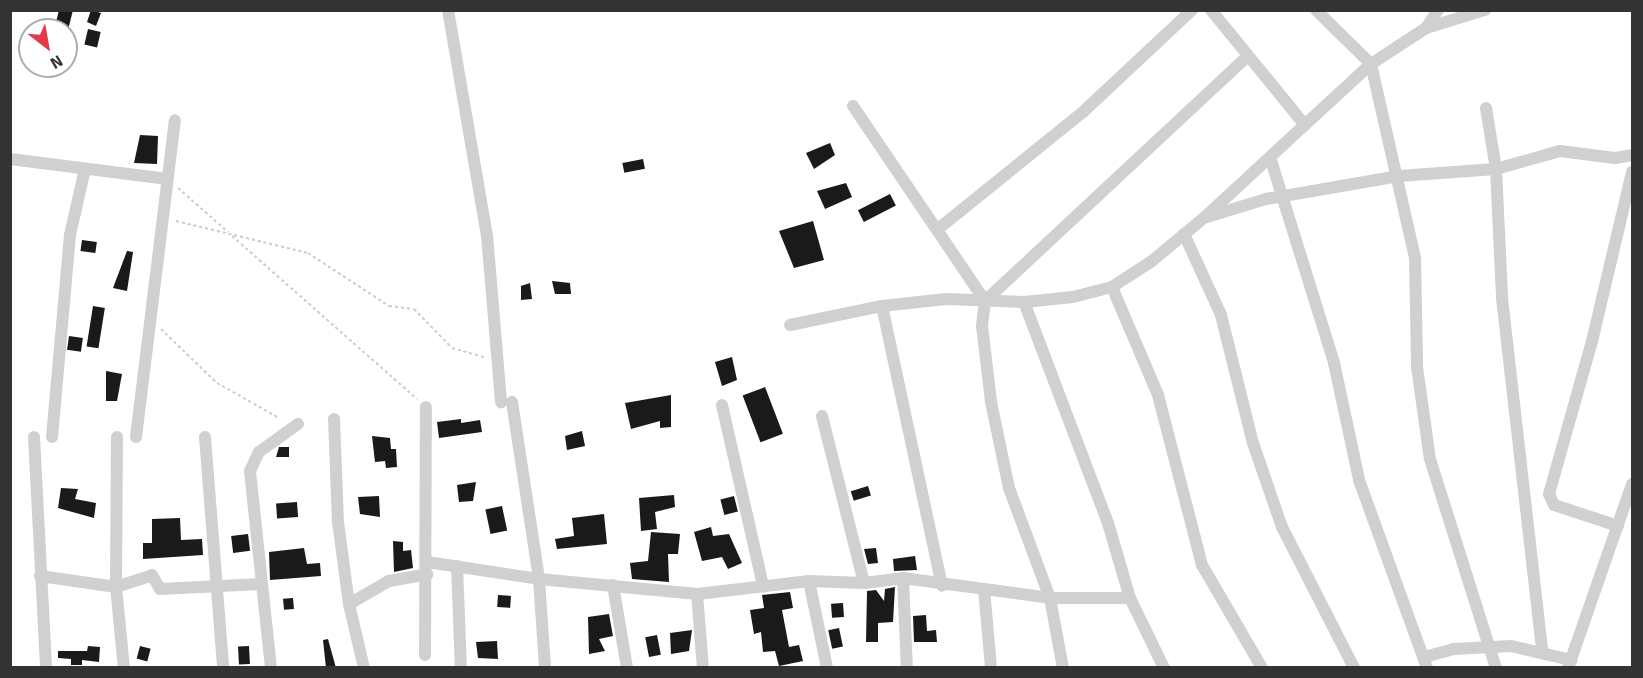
<!DOCTYPE html>
<html>
<head>
<meta charset="utf-8">
<style>
	body { margin:0 }
	#map { position:relative; width:1643px; height:678px; overflow:hidden; background:#fff; font-family:Signika,sans-serif }
	div>[style] { position:absolute }
	.building>* { inset:0; background:#1a1a1a; transform-origin:0 0 }
	.path>* { height:2px; margin-top:-1px; transform-origin:0; background:repeating-linear-gradient(90deg,#cdcdcd 0 3px,transparent 0 6px) }
	.minor>* { height:12px; margin:-6px; padding:0 6px; transform-origin:6px; border-radius:6px; background:#d0d0d0 }
	span { translate:-50% -50%; white-space:nowrap; text-align:center; line-height:1.15; -webkit-text-stroke:6px #fff; paint-order:stroke }
	.frame { position:absolute; inset:0; border:12px solid #333; pointer-events:none }
	.north { position:absolute; left:18px; top:18px; width:60px; height:60px; box-sizing:border-box; background:#fff; border:2px solid #adadad; border-radius:50%; rotate:149deg; font-size:16px; font-weight:700; line-height:24px; text-align:center; color:#333 }
	.north::after { content:''; display:block; margin:auto; width:21px; height:27px; background:#e63946; clip-path:polygon(50% 0,100% 100%,50% 72%,0 100%) }
</style>
</head>
<body>
<div id="map">
	<div class="building">
		<div style="clip-path:polygon(59px 10px,73px 10px,68px 30px,54px 30px)"></div>
		<div style="clip-path:polygon(91px 10px,101px 13px,96px 26px,87px 22px)"></div>
		<div style="left:88px;top:29px;width:13px;height:16px;rotate:13deg"></div>
		<div style="clip-path:polygon(140px 135px,158px 136px,157px 164px,134px 163px)"></div>
		<div style="clip-path:polygon(830px 143px,835px 155px,814px 169px,806px 153px)"></div>
		<div style="left:643px;top:159px;width:10px;height:21px;rotate:79deg"></div>
		<div style="clip-path:polygon(846px 183px,852px 197px,825px 209px,817px 191px)"></div>
		<div style="left:890px;top:194px;width:13px;height:36px;rotate:63deg"></div>
		<div style="clip-path:polygon(813px 221px,824px 260px,794px 268px,779px 231px)"></div>
		<div style="left:82px;top:240px;width:15px;height:11px;rotate:8deg"></div>
		<div style="clip-path:polygon(127px 251px,133px 252px,127px 291px,113px 288px)"></div>
		<div style="clip-path:polygon(552px 281px,570px 283px,571px 294px,555px 294px)"></div>
		<div style="clip-path:polygon(530px 283px,532px 299px,521px 300px,521px 286px)"></div>
		<div style="left:93px;top:306px;width:12px;height:41px;rotate:9deg"></div>
		<div style="left:69px;top:336px;width:14px;height:14px;rotate:8deg"></div>
		<div style="clip-path:polygon(732px 357px,737px 380px,722px 386px,715px 362px)"></div>
		<div style="clip-path:polygon(106px 371px,122px 374px,117px 401px,106px 401px)"></div>
		<div style="left:765px;top:387px;width:50px;height:24px;rotate:69deg"></div>
		<div style="clip-path:polygon(671px 395px,671px 427px,660px 428px,660px 421px,631px 429px,625px 403px)"></div>
		<div style="clip-path:polygon(461px 419px,461px 423px,480px 420px,482px 432px,439px 438px,437px 422px)"></div>
		<div style="clip-path:polygon(582px 431px,585px 446px,567px 450px,565px 436px)"></div>
		<div style="clip-path:polygon(372px 436px,390px 438px,391px 449px,396px 449px,397px 467px,386px 468px,385px 461px,375px 462px)"></div>
		<div style="clip-path:polygon(279px 447px,289px 447px,289px 457px,276px 457px)"></div>
		<div style="clip-path:polygon(476px 482px,473px 501px,459px 502px,457px 485px)"></div>
		<div style="left:868px;top:486px;width:10px;height:18px;rotate:73deg"></div>
		<div style="clip-path:polygon(61px 488px,78px 489px,75px 499px,96px 503px,94px 518px,58px 508px)"></div>
		<div style="clip-path:polygon(674px 495px,675px 507px,655px 512px,657px 529px,641px 531px,639px 498px)"></div>
		<div style="clip-path:polygon(379px 496px,380px 517px,360px 514px,358px 497px)"></div>
		<div style="left:734px;top:496px;width:16px;height:14px;rotate:76deg"></div>
		<div style="left:297px;top:502px;width:15px;height:21px;rotate:86deg"></div>
		<div style="left:502px;top:506px;width:25px;height:17px;rotate:78deg"></div>
		<div style="clip-path:polygon(604px 514px,607px 544px,557px 549px,555px 539px,574px 536px,572px 518px)"></div>
		<div style="clip-path:polygon(180px 518px,181px 540px,202px 539px,203px 555px,143px 559px,143px 543px,152px 543px,152px 519px)"></div>
		<div style="clip-path:polygon(711px 527px,713px 536px,729px 534px,742px 563px,728px 569px,722px 557px,702px 561px,694px 532px)"></div>
		<div style="clip-path:polygon(651px 532px,680px 534px,678px 554px,668px 554px,669px 582px,632px 579px,630px 563px,648px 561px)"></div>
		<div style="left:248px;top:534px;width:17px;height:17px;rotate:83deg"></div>
		<div style="clip-path:polygon(393px 541px,403px 542px,403px 551px,411px 550px,413px 568px,394px 572px)"></div>
		<div style="clip-path:polygon(304px 548px,307px 564px,320px 563px,321px 576px,270px 580px,269px 552px)"></div>
		<div style="clip-path:polygon(876px 548px,878px 563px,868px 564px,864px 549px)"></div>
		<div style="clip-path:polygon(915px 556px,917px 570px,894px 571px,893px 559px)"></div>
		<div style="clip-path:polygon(895px 587px,893px 622px,878px 623px,878px 642px,866px 642px,867px 591px,876px 590px,884px 601px,885px 589px)"></div>
		<div style="clip-path:polygon(790px 592px,793px 608px,782px 610px,789px 647px,799px 645px,803px 661px,779px 666px,775px 651px,763px 652px,761px 632px,754px 634px,750px 610px,764px 608px,762px 595px)"></div>
		<div style="left:498px;top:595px;width:13px;height:12px;rotate:4deg"></div>
		<div style="left:293px;top:598px;width:11px;height:10px;rotate:85deg"></div>
		<div style="left:843px;top:603px;width:14px;height:12px;rotate:86deg"></div>
		<div style="clip-path:polygon(609px 614px,613px 636px,599px 639px,605px 651px,589px 654px,588px 617px)"></div>
		<div style="clip-path:polygon(926px 615px,927px 631px,936px 630px,937px 642px,914px 642px,913px 616px)"></div>
		<div style="left:839px;top:628px;width:19px;height:11px;rotate:78deg"></div>
		<div style="clip-path:polygon(692px 630px,689px 651px,671px 654px,670px 633px)"></div>
		<div style="left:657px;top:635px;width:20px;height:12px;rotate:79deg"></div>
		<div style="clip-path:polygon(328px 639px,336px 668px,326px 668px,323px 640px)"></div>
		<div style="clip-path:polygon(497px 641px,498px 659px,478px 658px,476px 642px)"></div>
		<div style="clip-path:polygon(88px 646px,100px 647px,99px 662px,82px 660px,82px 665px,71px 665px,71px 659px,58px 658px,58px 651px,87px 651px)"></div>
		<div style="left:140px;top:646px;width:11px;height:13px;rotate:15deg"></div>
		<div style="left:249px;top:646px;width:18px;height:11px;rotate:87deg"></div>
	</div>
	<div class="path">
		<div style="left:178px;top:188px;width:67px;rotate:41.3deg"></div>
		<div style="left:176px;top:221px;width:136px;rotate:13.6deg"></div>
		<div style="left:308px;top:253px;width:97px;rotate:33.2deg"></div>
		<div style="left:389px;top:306px;width:25px;rotate:7deg"></div>
		<div style="left:414px;top:309px;width:54px;rotate:45.7deg"></div>
		<div style="left:452px;top:348px;width:35px;rotate:16deg"></div>
		<div style="left:232px;top:236px;width:247px;rotate:41.4deg"></div>
		<div style="left:161px;top:329px;width:78px;rotate:44deg"></div>
		<div style="left:217px;top:383px;width:71px;rotate:29.4deg"></div>
	</div>
	<div class="minor">
		<div style="left:448px;top:10px;width:228px;rotate:80.2deg"></div>
		<div style="left:487px;top:235px;width:168px;rotate:85.2deg"></div>
		<div style="left:1211px;top:10px;width:147px;rotate:50.8deg"></div>
		<div style="left:1316px;top:10px;width:77px;rotate:44.5deg"></div>
		<div style="left:1371px;top:64px;width:199px;rotate:77.2deg"></div>
		<div style="left:1415px;top:258px;width:109px;rotate:88.9deg"></div>
		<div style="left:1417px;top:367px;width:93px;rotate:82deg"></div>
		<div style="left:1430px;top:459px;width:219px;rotate:72.5deg"></div>
		<div style="left:1426px;top:28px;width:62px;rotate:-17deg"></div>
		<div style="left:853px;top:106px;width:235px;rotate:55.9deg"></div>
		<div style="left:985px;top:301px;width:25px;rotate:97deg"></div>
		<div style="left:982px;top:326px;width:77px;rotate:83.2deg"></div>
		<div style="left:991px;top:402px;width:88px;rotate:78.2deg"></div>
		<div style="left:1009px;top:488px;width:117px;rotate:69.6deg"></div>
		<div style="left:1050px;top:598px;width:71px;rotate:79.5deg"></div>
		<div style="left:1486px;top:108px;width:62px;rotate:80.7deg"></div>
		<div style="left:1496px;top:169px;width:129px;rotate:87.3deg"></div>
		<div style="left:1502px;top:298px;width:354px;rotate:83.5deg"></div>
		<div style="left:1270px;top:157px;width:216px;rotate:72.7deg"></div>
		<div style="left:1334px;top:363px;width:120px;rotate:77.9deg"></div>
		<div style="left:1359px;top:480px;width:200px;rotate:70.1deg"></div>
		<div style="left:10px;top:159px;width:159px;rotate:7.2deg"></div>
		<div style="left:1207px;top:217px;width:62px;rotate:-17deg"></div>
		<div style="left:1266px;top:199px;width:135px;rotate:-9.8deg"></div>
		<div style="left:1399px;top:176px;width:97px;rotate:-4.1deg"></div>
		<div style="left:1496px;top:169px;width:66px;rotate:-15.7deg"></div>
		<div style="left:1560px;top:151px;width:55px;rotate:7.3deg"></div>
		<div style="left:1615px;top:158px;width:17px;rotate:-10deg"></div>
		<div style="left:938px;top:229px;width:186px;rotate:-38.9deg"></div>
		<div style="left:1083px;top:112px;width:149px;rotate:-43.1deg"></div>
		<div style="left:1184px;top:234px;width:89px;rotate:65.4deg"></div>
		<div style="left:1221px;top:315px;width:132px;rotate:76deg"></div>
		<div style="left:1253px;top:443px;width:89px;rotate:71deg"></div>
		<div style="left:1282px;top:527px;width:158px;rotate:62.9deg"></div>
		<div style="left:1112px;top:287px;width:117px;rotate:66.9deg"></div>
		<div style="left:1158px;top:395px;width:176px;rotate:75.5deg"></div>
		<div style="left:1202px;top:565px;width:119px;rotate:59.8deg"></div>
		<div style="left:985px;top:301px;width:358px;rotate:-43deg"></div>
		<div style="left:1024px;top:302px;width:236px;rotate:69.2deg"></div>
		<div style="left:1108px;top:523px;width:78px;rotate:73.7deg"></div>
		<div style="left:1130px;top:598px;width:78px;rotate:64.1deg"></div>
		<div style="left:882px;top:306px;width:286px;rotate:77.9deg"></div>
		<div style="left:790px;top:325px;width:94px;rotate:-11.7deg"></div>
		<div style="left:882px;top:306px;width:64px;rotate:-6.2deg"></div>
		<div style="left:946px;top:299px;width:78px;rotate:2.2deg"></div>
		<div style="left:1024px;top:302px;width:49px;rotate:-5.8deg"></div>
		<div style="left:1073px;top:297px;width:40px;rotate:-14.4deg"></div>
		<div style="left:1112px;top:287px;width:48px;rotate:-33deg"></div>
		<div style="left:1152px;top:261px;width:69px;rotate:-39.7deg"></div>
		<div style="left:1205px;top:217px;width:226px;rotate:-42.7deg"></div>
		<div style="left:1371px;top:64px;width:66px;rotate:-33.2deg"></div>
		<div style="left:1426px;top:28px;width:22px;rotate:-56deg"></div>
		<div style="left:512px;top:402px;width:179px;rotate:81.3deg"></div>
		<div style="left:539px;top:579px;width:89px;rotate:86.1deg"></div>
		<div style="left:722px;top:405px;width:186px;rotate:77.2deg"></div>
		<div style="left:822px;top:416px;width:172px;rotate:75.9deg"></div>
		<div style="left:334px;top:419px;width:103px;rotate:87.8deg"></div>
		<div style="left:338px;top:522px;width:83px;rotate:82.4deg"></div>
		<div style="left:349px;top:604px;width:66px;rotate:76.8deg"></div>
		<div style="left:34px;top:437px;width:231px;rotate:87deg"></div>
		<div style="left:52px;top:437px;width:203px;rotate:-84.9deg"></div>
		<div style="left:70px;top:235px;width:68px;rotate:-77.2deg"></div>
		<div style="left:117px;top:437px;width:150px;rotate:90.4deg"></div>
		<div style="left:116px;top:587px;width:81px;rotate:84.4deg"></div>
		<div style="left:136px;top:437px;width:319px;rotate:-83deg"></div>
		<div style="left:205px;top:437px;width:232px;rotate:85.5deg"></div>
		<div style="left:1618px;top:526px;width:67px;rotate:-161.8deg"></div>
		<div style="left:1554px;top:505px;width:12px;rotate:-114deg"></div>
		<div style="left:1549px;top:494px;width:163px;rotate:-74.3deg"></div>
		<div style="left:1593px;top:337px;width:170px;rotate:-76.7deg"></div>
		<div style="left:427px;top:562px;width:113px;rotate:8.6deg"></div>
		<div style="left:539px;top:579px;width:159px;rotate:5.4deg"></div>
		<div style="left:697px;top:594px;width:113px;rotate:-6.6deg"></div>
		<div style="left:809px;top:581px;width:55px;rotate:2.1deg"></div>
		<div style="left:864px;top:583px;width:39px;rotate:-7deg"></div>
		<div style="left:903px;top:578px;width:148px;rotate:7.7deg"></div>
		<div style="left:1050px;top:598px;width:80px"></div>
		<div style="left:457px;top:566px;width:102px;rotate:87.8deg"></div>
		<div style="left:40px;top:576px;width:77px;rotate:8.2deg"></div>
		<div style="left:116px;top:587px;width:38px;rotate:-18deg"></div>
		<div style="left:152px;top:575px;width:16px;rotate:60deg"></div>
		<div style="left:160px;top:589px;width:101px;rotate:-2.8deg"></div>
		<div style="left:903px;top:578px;width:90px;rotate:87.5deg"></div>
		<div style="left:809px;top:581px;width:89px;rotate:78.3deg"></div>
		<div style="left:613px;top:585px;width:84px;rotate:80.4deg"></div>
		<div style="left:984px;top:589px;width:79px;rotate:84.9deg"></div>
		<div style="left:697px;top:594px;width:74px;rotate:85.4deg"></div>
		<div style="left:349px;top:604px;width:46px;rotate:-29.9deg"></div>
		<div style="left:389px;top:581px;width:39px;rotate:-10deg"></div>
		<div style="left:425px;top:655px;width:248px;rotate:-89.8deg"></div>
		<div style="left:1424px;top:657px;width:30px;rotate:-15deg"></div>
		<div style="left:1453px;top:649px;width:58px;rotate:-3deg"></div>
		<div style="left:1511px;top:646px;width:62px;rotate:13.1deg"></div>
		<div style="left:271px;top:668px;width:198px;rotate:-96.1deg"></div>
		<div style="left:250px;top:471px;width:21px;rotate:-65deg"></div>
		<div style="left:259px;top:452px;width:48px;rotate:-35.7deg"></div>
		<div style="left:1568px;top:668px;width:195px;rotate:-70.8deg"></div>
	</div>
	<div class="frame"></div>
	<div class="north">N</div>
</div>
</body>
</html>
